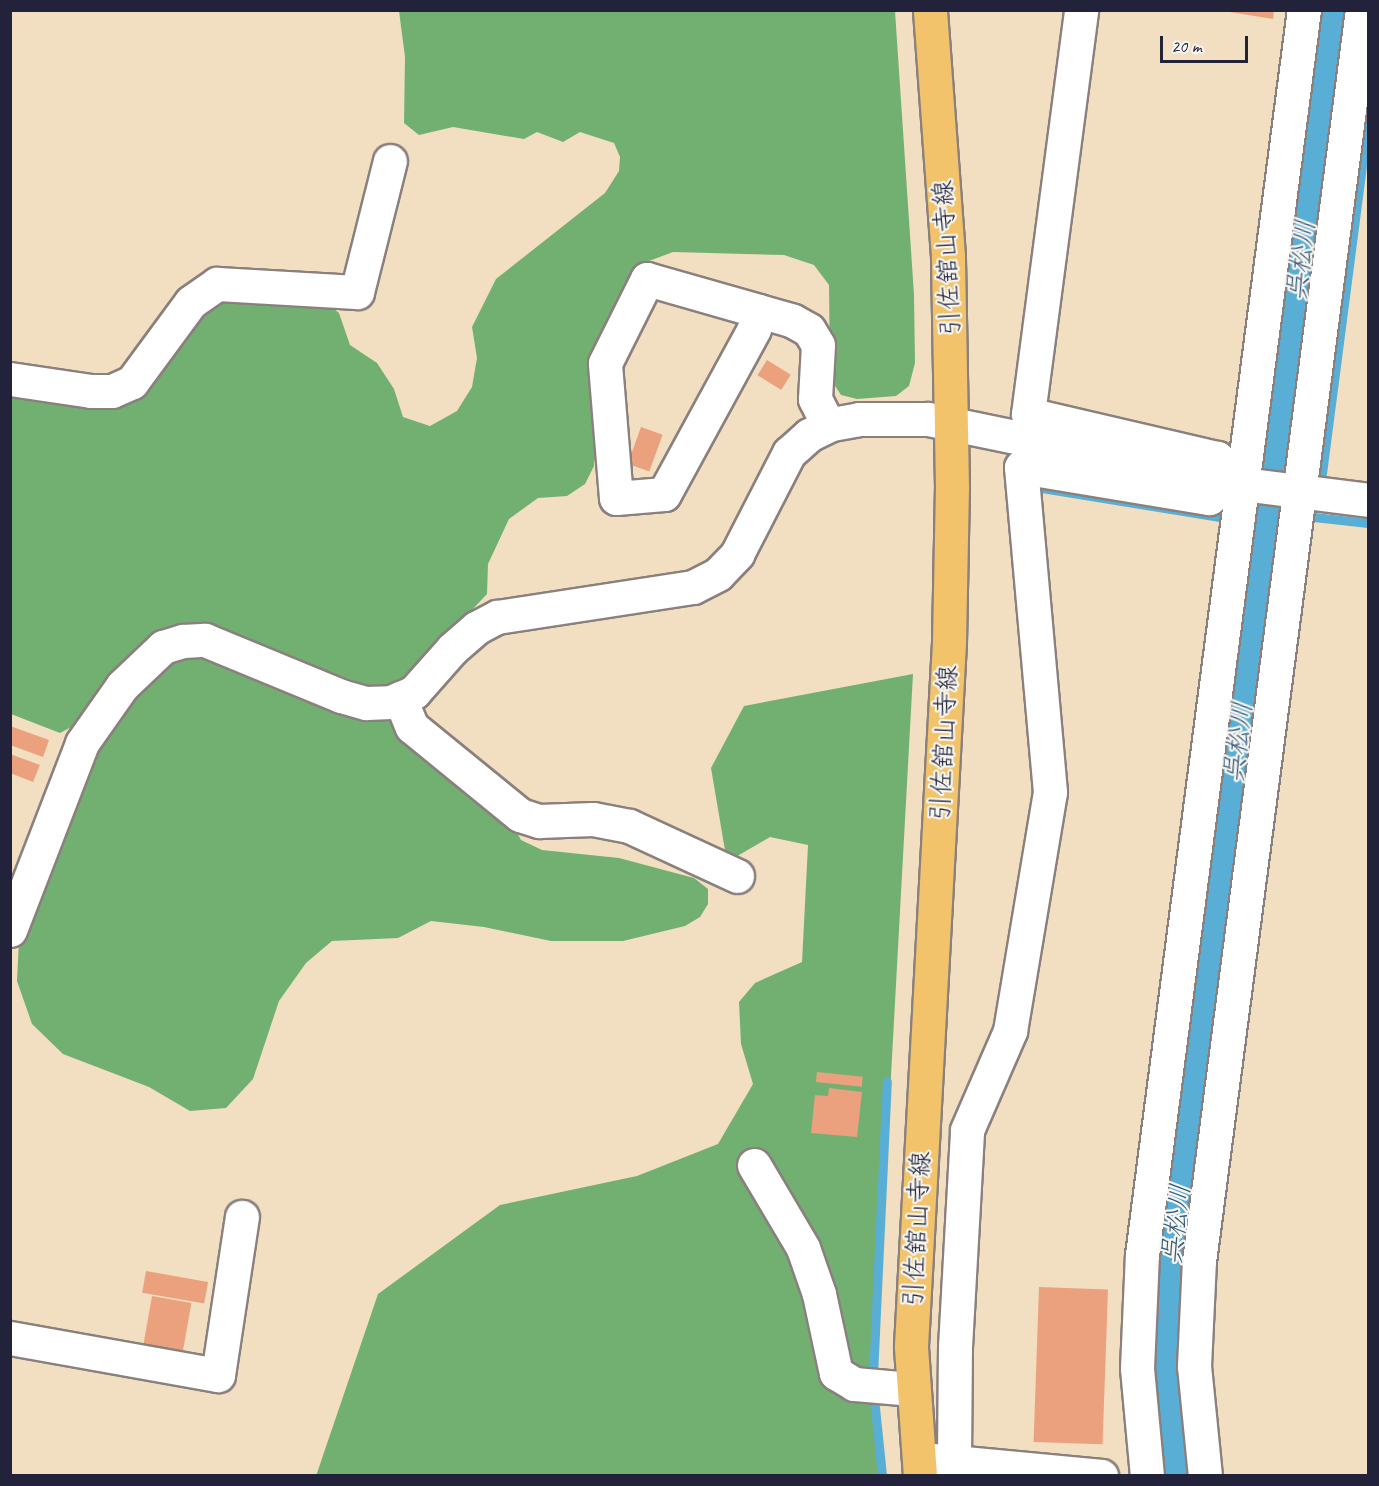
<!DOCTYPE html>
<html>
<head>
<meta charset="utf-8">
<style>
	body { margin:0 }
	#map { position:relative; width:1379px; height:1486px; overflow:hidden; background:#f2dec1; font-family:Caveat,"Klee One",sans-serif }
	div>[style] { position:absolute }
	.forest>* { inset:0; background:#72b072 }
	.stream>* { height:9px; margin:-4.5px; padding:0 4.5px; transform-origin:4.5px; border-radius:4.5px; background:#58aed4 }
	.river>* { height:54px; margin:-27px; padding:0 27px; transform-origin:27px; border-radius:27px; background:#58aed4 }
	.building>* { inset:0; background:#eba17d; transform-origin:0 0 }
	.roads { filter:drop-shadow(2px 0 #8a807e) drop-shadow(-2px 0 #8a807e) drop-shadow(0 2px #8a807e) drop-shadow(0 -2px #8a807e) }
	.minor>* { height:33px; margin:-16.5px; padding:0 16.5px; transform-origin:16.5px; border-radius:16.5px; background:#fff }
	.major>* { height:33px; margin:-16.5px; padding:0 16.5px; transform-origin:16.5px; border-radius:16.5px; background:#f2c36a }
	span { translate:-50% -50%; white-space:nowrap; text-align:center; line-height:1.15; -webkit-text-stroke:4.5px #f6f6f2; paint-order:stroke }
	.street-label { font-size:26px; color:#22223b }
	.water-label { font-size:27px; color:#385a78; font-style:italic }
	.frame { position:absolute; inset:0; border:12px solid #22223b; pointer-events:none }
	.scale { position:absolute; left:1160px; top:36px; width:88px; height:27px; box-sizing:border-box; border:3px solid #22223b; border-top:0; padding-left:8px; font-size:18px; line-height:21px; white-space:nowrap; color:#22223b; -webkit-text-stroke:4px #f6f6f2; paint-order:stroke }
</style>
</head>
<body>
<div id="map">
	<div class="forest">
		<div style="clip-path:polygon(399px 11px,895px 11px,914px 295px,915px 363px,909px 386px,896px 396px,857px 399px,841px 395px,830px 378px,829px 285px,814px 265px,784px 255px,673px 252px,649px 261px,629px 281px,597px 409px,594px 466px,585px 484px,567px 496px,538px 498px,509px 519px,488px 564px,487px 594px,408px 678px,379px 690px,218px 631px,148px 641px,122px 661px,81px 722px,60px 733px,11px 714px,10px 389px,102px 399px,182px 321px,224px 294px,321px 298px,339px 313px,350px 345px,377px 363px,394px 389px,403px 417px,430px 426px,457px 411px,472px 387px,477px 358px,472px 327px,496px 279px,605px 193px,619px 171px,620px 157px,614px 143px,580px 132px,563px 142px,537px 132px,524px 139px,453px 127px,419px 135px,404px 123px,405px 57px)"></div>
		<div style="clip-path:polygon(194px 650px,387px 716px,423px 738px,511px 822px,521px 840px,542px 850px,619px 858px,694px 878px,708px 889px,708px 904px,700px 917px,685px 926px,623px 941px,551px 941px,484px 927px,431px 921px,398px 938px,332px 941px,306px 963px,279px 1001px,253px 1079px,226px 1108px,190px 1111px,149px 1087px,63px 1054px,32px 1024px,17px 981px,19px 941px,83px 766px,138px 677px)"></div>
		<div style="clip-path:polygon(913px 674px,878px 1313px,877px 1386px,886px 1475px,316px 1476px,378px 1294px,500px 1205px,637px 1176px,718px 1144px,753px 1084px,741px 1044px,739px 1002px,755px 983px,802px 962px,808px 845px,770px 837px,727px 862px,711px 768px,744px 706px)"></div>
	</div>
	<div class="stream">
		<div style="left:1321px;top:481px;width:366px;rotate:-82.6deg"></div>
		<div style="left:1042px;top:488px;width:185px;rotate:9.3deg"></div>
		<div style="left:1268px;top:512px;width:20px;rotate:6deg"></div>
		<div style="left:1314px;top:517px;width:54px;rotate:6.3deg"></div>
		<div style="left:1246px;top:521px;width:20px;rotate:9deg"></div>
		<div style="left:873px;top:1375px;width:294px;rotate:-87.3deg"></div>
		<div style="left:874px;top:1398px;width:78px;rotate:84.1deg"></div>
	</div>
	<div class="river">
		<div style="left:1176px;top:1476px;width:110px;rotate:-95.8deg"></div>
		<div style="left:1165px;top:1367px;width:109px;rotate:-86.8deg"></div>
		<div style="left:1171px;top:1258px;width:1258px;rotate:-82.6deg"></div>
	</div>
	<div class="building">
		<div style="clip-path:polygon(1217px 10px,1274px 10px,1273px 19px)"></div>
		<div style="left:767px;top:360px;width:28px;height:18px;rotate:32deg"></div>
		<div style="left:641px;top:427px;width:23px;height:39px;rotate:20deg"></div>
		<div style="clip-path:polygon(10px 726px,49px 740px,43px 757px,10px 745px)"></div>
		<div style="clip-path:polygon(10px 754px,40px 765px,33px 782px,10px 773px)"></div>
		<div style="left:817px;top:1072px;width:46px;height:10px;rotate:6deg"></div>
		<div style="clip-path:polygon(829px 1088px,862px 1092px,857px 1137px,811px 1133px,815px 1095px,828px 1096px)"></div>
		<div style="left:146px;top:1271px;width:63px;height:22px;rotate:10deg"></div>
		<div style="left:1039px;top:1287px;width:69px;height:155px;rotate:2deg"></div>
		<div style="left:152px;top:1296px;width:40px;height:49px;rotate:10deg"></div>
	</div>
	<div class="roads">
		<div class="minor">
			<div style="left:759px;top:311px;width:19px;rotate:106deg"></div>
			<div style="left:754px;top:329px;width:188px;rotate:118.6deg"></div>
			<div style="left:664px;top:494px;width:48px;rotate:175.2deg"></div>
			<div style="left:616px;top:498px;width:135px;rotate:-94.7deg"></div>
			<div style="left:605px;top:363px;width:94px;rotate:-63.4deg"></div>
			<div style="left:647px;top:279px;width:116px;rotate:15.9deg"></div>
			<div style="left:759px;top:311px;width:35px;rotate:16deg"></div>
			<div style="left:793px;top:321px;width:18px;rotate:29deg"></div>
			<div style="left:809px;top:330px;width:17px;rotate:59deg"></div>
			<div style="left:818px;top:345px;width:54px;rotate:93.2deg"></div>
			<div style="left:815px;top:399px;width:29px;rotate:63deg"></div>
			<div style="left:10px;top:379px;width:82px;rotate:8.4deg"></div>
			<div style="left:91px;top:391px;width:21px"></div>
			<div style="left:112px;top:391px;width:22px;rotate:-24deg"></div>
			<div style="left:132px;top:382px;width:99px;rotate:-53.6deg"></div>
			<div style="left:191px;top:302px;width:32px;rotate:-35deg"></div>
			<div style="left:217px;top:284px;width:140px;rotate:3.3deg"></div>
			<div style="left:357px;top:292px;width:135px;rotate:-75.9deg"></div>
			<div style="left:400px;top:698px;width:31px;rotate:68deg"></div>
			<div style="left:412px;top:727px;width:139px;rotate:39.2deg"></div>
			<div style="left:520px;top:815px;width:20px;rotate:18deg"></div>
			<div style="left:539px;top:821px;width:54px;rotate:-2.1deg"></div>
			<div style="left:593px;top:819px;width:37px;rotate:11deg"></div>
			<div style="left:629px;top:826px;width:119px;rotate:24.8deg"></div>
			<div style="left:10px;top:930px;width:200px;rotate:-68.9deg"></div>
			<div style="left:82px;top:743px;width:70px;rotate:-54.9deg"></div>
			<div style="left:122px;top:686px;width:57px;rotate:-43.6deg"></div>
			<div style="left:163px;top:647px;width:21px;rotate:-17deg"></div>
			<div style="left:183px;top:641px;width:22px;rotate:-3deg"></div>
			<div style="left:205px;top:640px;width:147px;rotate:22.4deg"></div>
			<div style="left:341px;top:696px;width:26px;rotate:16deg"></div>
			<div style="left:366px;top:703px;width:25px;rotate:-2deg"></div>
			<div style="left:391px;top:702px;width:25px;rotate:-23deg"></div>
			<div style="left:414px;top:692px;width:57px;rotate:-48.5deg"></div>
			<div style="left:452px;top:649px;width:32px;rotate:-41deg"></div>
			<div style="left:476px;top:628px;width:24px;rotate:-28deg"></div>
			<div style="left:497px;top:617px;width:198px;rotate:-8.7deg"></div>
			<div style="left:693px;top:587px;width:28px;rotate:-27deg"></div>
			<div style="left:718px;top:574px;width:28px;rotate:-46deg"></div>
			<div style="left:737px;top:554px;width:114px;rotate:-62.8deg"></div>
			<div style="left:789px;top:453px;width:27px;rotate:-42deg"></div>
			<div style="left:809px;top:435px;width:25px;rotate:-26deg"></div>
			<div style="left:832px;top:424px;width:27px;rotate:-10deg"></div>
			<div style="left:859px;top:419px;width:69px"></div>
			<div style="left:928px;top:419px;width:321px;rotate:11.7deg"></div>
			<div style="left:1242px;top:484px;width:127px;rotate:7.2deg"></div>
			<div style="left:754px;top:1165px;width:96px;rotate:59.4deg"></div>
			<div style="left:803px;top:1248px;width:49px;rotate:70.8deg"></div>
			<div style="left:819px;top:1294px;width:81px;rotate:77.9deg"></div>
			<div style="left:836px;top:1373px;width:21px;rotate:31deg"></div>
			<div style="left:854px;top:1384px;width:57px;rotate:5deg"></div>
			<div style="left:10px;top:1338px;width:211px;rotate:10.1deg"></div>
			<div style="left:218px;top:1375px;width:160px;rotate:-81.4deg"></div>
			<div style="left:954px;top:1459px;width:112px;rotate:-89.5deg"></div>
			<div style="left:955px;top:1347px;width:217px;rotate:-86.8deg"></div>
			<div style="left:967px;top:1130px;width:108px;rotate:-66.5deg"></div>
			<div style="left:1010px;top:1031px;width:242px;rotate:-80.5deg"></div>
			<div style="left:1050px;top:792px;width:326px;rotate:-95.1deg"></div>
			<div style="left:1021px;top:467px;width:191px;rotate:9.4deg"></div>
			<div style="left:1209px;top:498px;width:41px;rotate:-78.7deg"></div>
			<div style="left:1217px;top:458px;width:194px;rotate:-166.9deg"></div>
			<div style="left:1028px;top:414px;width:407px;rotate:-82.5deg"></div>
			<div style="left:933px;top:1460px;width:169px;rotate:5.4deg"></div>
			<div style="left:1147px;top:1476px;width:108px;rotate:-95.3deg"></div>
			<div style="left:1137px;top:1368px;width:113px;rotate:-87.5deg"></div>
			<div style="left:1142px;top:1255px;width:1255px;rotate:-82.59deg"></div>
			<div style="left:1205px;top:1476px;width:111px;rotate:-95.7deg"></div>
			<div style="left:1194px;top:1366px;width:105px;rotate:-87.3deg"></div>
			<div style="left:1199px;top:1261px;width:1262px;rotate:-82.58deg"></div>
		</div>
		<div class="major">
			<div style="left:920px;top:1476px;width:130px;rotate:-94deg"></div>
			<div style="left:911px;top:1346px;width:705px;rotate:-86.91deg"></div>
			<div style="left:949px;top:642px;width:154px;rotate:-88.9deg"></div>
			<div style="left:952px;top:488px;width:232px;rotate:-91deg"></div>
			<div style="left:948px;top:256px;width:247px;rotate:-94.2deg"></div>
		</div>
	</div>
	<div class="street-label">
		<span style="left:947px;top:258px;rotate:-93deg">引佐舘山寺線</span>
		<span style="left:944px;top:743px;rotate:-87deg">引佐舘山寺線</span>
		<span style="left:917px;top:1229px;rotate:-87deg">引佐舘山寺線</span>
	</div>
	<div class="water-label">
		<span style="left:1301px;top:260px;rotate:-83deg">呉松川</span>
		<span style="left:1238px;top:742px;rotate:-83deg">呉松川</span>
		<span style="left:1176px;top:1224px;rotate:-83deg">呉松川</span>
	</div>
	<div class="frame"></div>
	<div class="scale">20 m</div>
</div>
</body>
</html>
